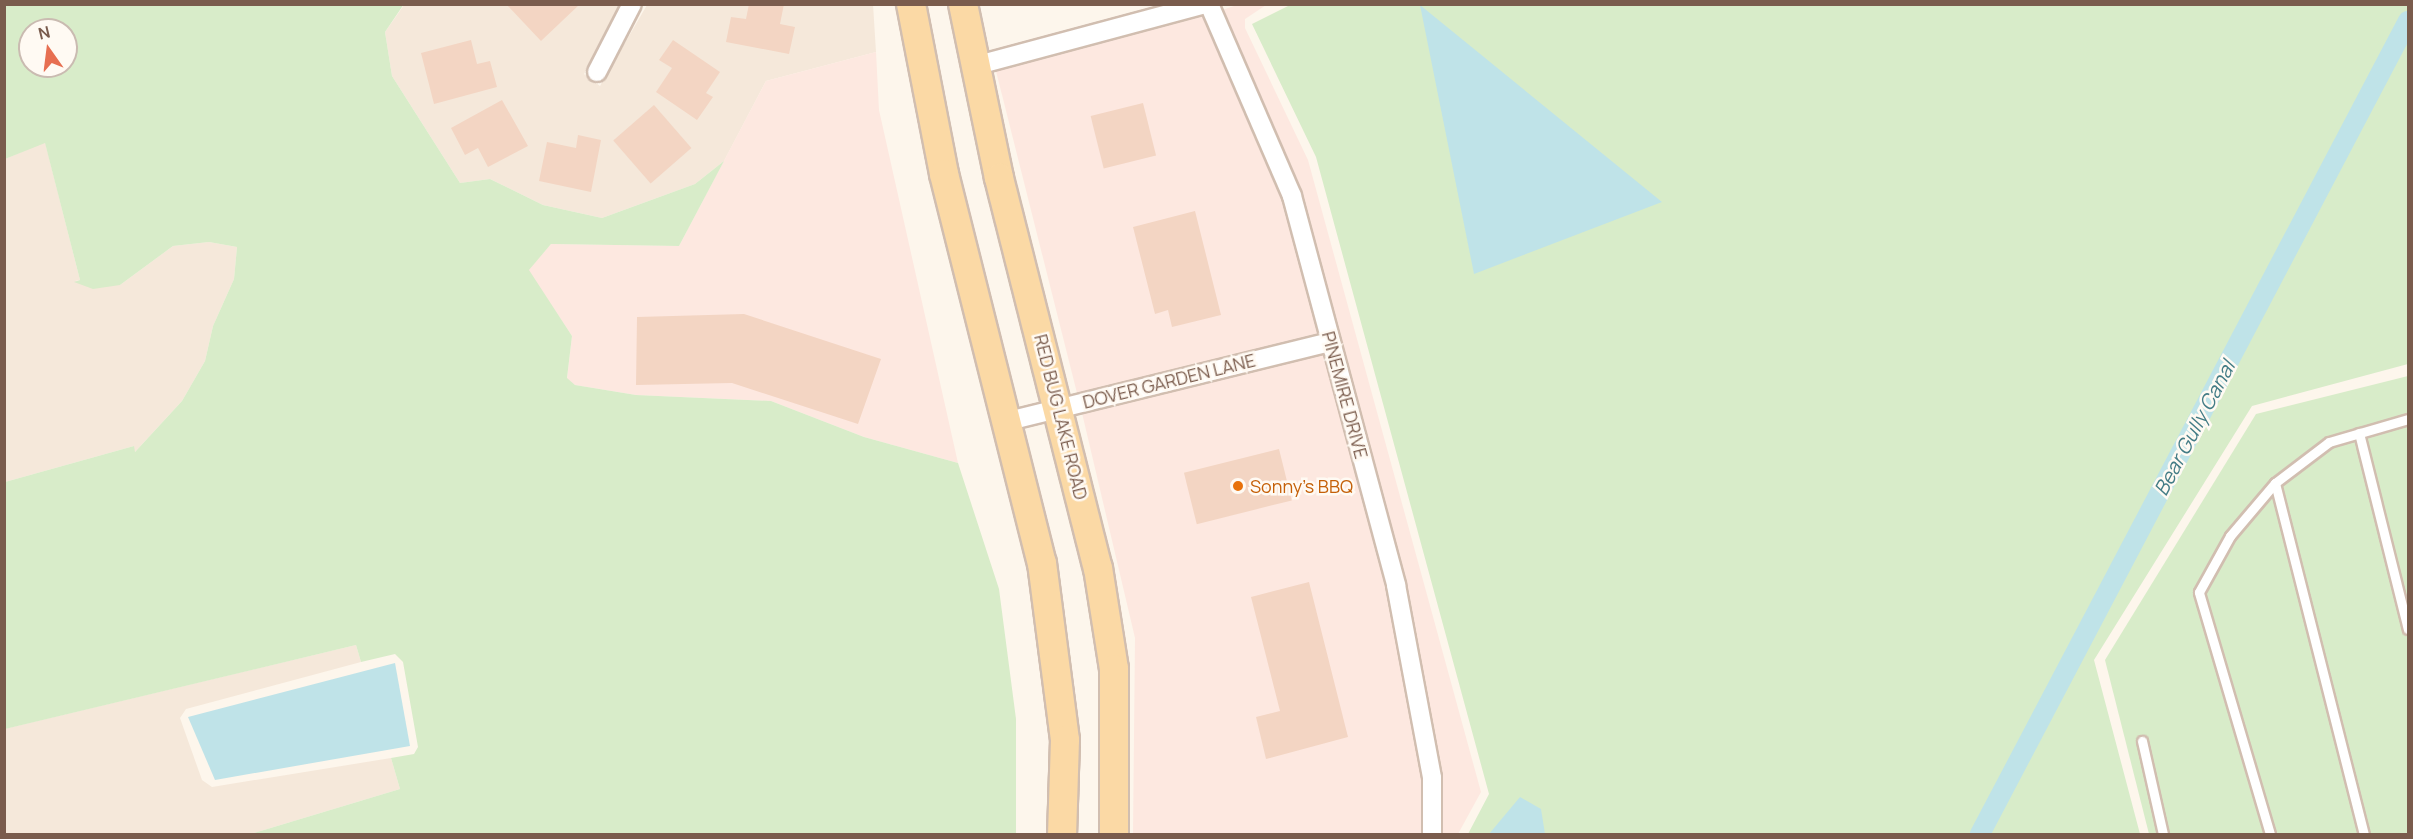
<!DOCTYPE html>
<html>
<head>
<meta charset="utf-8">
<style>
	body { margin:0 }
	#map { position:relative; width:2413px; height:839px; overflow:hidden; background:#fdf6ec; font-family:Manrope,sans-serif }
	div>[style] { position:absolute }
	.residential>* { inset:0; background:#f5e8da }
	.commercial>* { inset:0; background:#fde8e0 }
	.green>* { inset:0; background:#d8ecc9 }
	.water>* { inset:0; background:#bfe3e8 }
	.canal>* { height:20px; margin:-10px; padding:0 10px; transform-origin:10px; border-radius:10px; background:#bfe3e8 }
	.building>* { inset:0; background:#f3d5c3; transform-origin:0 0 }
	.roads { filter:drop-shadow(2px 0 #d1beb0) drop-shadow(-2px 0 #d1beb0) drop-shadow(0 2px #d1beb0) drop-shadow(0 -2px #d1beb0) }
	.service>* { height:9px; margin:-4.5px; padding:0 4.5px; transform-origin:4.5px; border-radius:4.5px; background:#fff }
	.minor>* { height:18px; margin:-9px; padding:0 9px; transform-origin:9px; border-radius:9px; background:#fff }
	.primary>* { height:28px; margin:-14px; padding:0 14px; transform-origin:14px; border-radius:14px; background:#fbd9a5 }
	.dots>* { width:16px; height:16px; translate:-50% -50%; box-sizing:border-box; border:3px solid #fffaf3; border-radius:50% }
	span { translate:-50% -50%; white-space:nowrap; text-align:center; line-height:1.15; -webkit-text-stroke:5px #fffaf3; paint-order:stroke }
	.street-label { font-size:18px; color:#7a5c4d }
	.food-label { font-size:18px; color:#c56008 }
	.left { translate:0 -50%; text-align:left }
	.water-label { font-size:20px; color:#437c86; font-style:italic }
	.frame { position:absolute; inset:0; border:6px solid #7a5c4d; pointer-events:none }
	.north { position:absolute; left:18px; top:18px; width:60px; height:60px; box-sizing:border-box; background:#fffaf3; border:2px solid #cabbb1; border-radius:50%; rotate:346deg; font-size:16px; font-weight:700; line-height:24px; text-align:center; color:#7a5c4d }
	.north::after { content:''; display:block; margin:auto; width:21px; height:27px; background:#e76f51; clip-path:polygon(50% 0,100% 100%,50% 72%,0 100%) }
</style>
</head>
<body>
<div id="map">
	<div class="residential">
		<div style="clip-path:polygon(873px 4px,876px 52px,766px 81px,724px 161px,695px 184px,602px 218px,543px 205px,490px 179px,460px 183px,392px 76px,385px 32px,404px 5px,622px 5px,584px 74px,600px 86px,647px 5px)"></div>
		<div style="clip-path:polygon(45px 142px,80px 280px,75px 281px,120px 285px,173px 246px,209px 242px,237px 247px,234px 279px,213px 326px,205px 361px,182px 401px,134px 453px,134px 446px,5px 482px,5px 159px)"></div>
		<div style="clip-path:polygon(356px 645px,361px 662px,186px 709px,180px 718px,202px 780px,212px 787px,391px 758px,400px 789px,251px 834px,5px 834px,4px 729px)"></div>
	</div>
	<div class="commercial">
		<div style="clip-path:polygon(1237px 5px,1266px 5px,1245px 19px,1245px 28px,1308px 160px,1481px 792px,1458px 834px,1441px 834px,1441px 776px,1405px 583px,1301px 193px,1222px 10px)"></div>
		<div style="clip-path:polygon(1204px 16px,1283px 199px,1319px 334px,1077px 393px,996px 71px)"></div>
		<div style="clip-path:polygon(876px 52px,879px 110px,958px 463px,864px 437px,771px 401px,636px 395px,575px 385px,567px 379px,572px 336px,528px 270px,551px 244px,679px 246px,766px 81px)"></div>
		<div style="clip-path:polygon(1324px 354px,1387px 587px,1423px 778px,1421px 834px,1133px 834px,1135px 638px,1082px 413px)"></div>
	</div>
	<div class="green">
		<div style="clip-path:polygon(evenodd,404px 4px,385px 32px,392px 76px,460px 183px,490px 179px,543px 205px,602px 218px,695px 184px,724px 161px,679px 246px,551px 244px,529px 270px,572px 336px,567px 378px,575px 385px,636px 395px,771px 401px,864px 437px,958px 463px,999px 589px,1016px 719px,1016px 834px,251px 834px,400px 789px,391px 758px,414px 754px,418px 747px,403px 662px,395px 654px,361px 662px,356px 645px,5px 729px,5px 482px,134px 446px,135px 452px,182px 401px,205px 361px,213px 326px,234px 279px,237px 247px,209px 242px,173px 246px,120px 285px,93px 289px,74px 282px,80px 280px,45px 143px,5px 159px,5px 5px,404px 4px,30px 30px,66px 30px,66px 66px,30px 66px,30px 30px)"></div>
		<div style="clip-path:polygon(1292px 4px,2408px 5px,2408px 364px,2252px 406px,2094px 660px,2140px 834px,1468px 834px,1489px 794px,1316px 157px,1252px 24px)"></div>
		<div style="clip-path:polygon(2408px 376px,2408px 834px,2149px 834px,2105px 660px,2256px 414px)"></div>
	</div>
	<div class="water">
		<div style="clip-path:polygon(1420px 5px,1662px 202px,1474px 274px)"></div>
		<div style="clip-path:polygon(395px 663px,410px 746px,215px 780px,188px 717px)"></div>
		<div style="clip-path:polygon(1520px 797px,1541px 809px,1545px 834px,1489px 834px)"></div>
	</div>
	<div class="canal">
		<div style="left:1980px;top:834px;width:919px;rotate:-62.24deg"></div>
	</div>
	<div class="building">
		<div style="clip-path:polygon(506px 4px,580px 4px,541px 41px)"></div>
		<div style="clip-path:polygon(749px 4px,784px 4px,780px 24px,795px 27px,789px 54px,726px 42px,731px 17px,746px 19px)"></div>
		<div style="clip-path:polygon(471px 40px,477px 64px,490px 61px,497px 87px,434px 104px,421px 53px)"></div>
		<div style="clip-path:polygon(673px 40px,720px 72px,706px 93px,713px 97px,697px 120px,656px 92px,672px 68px,659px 60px)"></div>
		<div style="clip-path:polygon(502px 100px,528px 146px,488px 167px,478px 148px,465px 155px,451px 128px)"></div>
		<div style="left:1143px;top:103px;width:54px;height:54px;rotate:76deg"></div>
		<div style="left:654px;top:105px;width:57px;height:54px;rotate:49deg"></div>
		<div style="clip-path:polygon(578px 135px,601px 140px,591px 192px,539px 181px,547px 142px,576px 148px)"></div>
		<div style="clip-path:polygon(1195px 211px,1221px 315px,1172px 327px,1168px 310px,1155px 314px,1133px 227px)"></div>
		<div style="clip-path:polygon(744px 314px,881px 359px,858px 424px,732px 383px,636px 385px,637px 317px)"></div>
		<div style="left:1279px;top:449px;width:53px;height:98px;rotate:76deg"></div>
		<div style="clip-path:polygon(1309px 582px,1348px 737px,1266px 759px,1256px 717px,1280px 711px,1251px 597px)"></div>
	</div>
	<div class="roads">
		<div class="service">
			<div style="left:2359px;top:433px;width:202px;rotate:76deg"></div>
			<div style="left:2275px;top:483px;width:362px;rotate:75.8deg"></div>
			<div style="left:2142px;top:741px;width:95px;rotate:77.3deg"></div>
			<div style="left:2270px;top:834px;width:252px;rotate:-106.4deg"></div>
			<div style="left:2199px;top:592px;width:64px;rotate:-61deg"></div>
			<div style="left:2230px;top:536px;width:70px;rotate:-49.7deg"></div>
			<div style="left:2275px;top:483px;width:68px;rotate:-37.2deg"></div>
			<div style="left:2329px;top:442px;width:82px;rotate:-16.2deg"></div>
		</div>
		<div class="minor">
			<div style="left:1209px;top:4px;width:209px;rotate:66.6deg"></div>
			<div style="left:1292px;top:196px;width:403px;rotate:75deg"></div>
			<div style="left:1396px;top:585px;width:196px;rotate:79.4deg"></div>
			<div style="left:1432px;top:778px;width:56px;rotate:90deg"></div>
			<div style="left:974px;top:66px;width:239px;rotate:-15deg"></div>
			<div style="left:597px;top:72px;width:76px;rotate:-62.8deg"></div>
			<div style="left:1008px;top:421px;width:332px;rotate:-13.8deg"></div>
		</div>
		<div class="primary">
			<div style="left:911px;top:4px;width:173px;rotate:79deg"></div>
			<div style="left:944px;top:174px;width:401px;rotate:75.9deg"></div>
			<div style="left:1042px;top:563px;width:178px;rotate:82.6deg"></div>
			<div style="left:1065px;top:740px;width:94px;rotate:91.8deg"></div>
			<div style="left:963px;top:4px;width:178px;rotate:78.3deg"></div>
			<div style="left:999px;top:178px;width:402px;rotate:75.8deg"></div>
			<div style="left:1098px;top:568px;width:102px;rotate:81deg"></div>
			<div style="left:1114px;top:669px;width:165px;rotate:90deg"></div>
		</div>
	</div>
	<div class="dots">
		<div style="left:1238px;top:486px;background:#e8710a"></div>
	</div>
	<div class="street-label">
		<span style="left:1169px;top:381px;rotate:-14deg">DOVER GARDEN LANE</span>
		<span style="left:1345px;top:395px;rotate:75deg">PINEMIRE DRIVE</span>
		<span style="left:1061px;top:417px;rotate:76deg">RED BUG LAKE ROAD</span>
	</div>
	<div class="food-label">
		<span class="left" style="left:1250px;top:486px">Sonny's BBQ</span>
	</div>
	<div class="water-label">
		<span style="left:2194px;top:428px;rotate:-62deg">Bear Gully Canal</span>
	</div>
	<div class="frame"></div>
	<div class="north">N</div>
</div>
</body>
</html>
